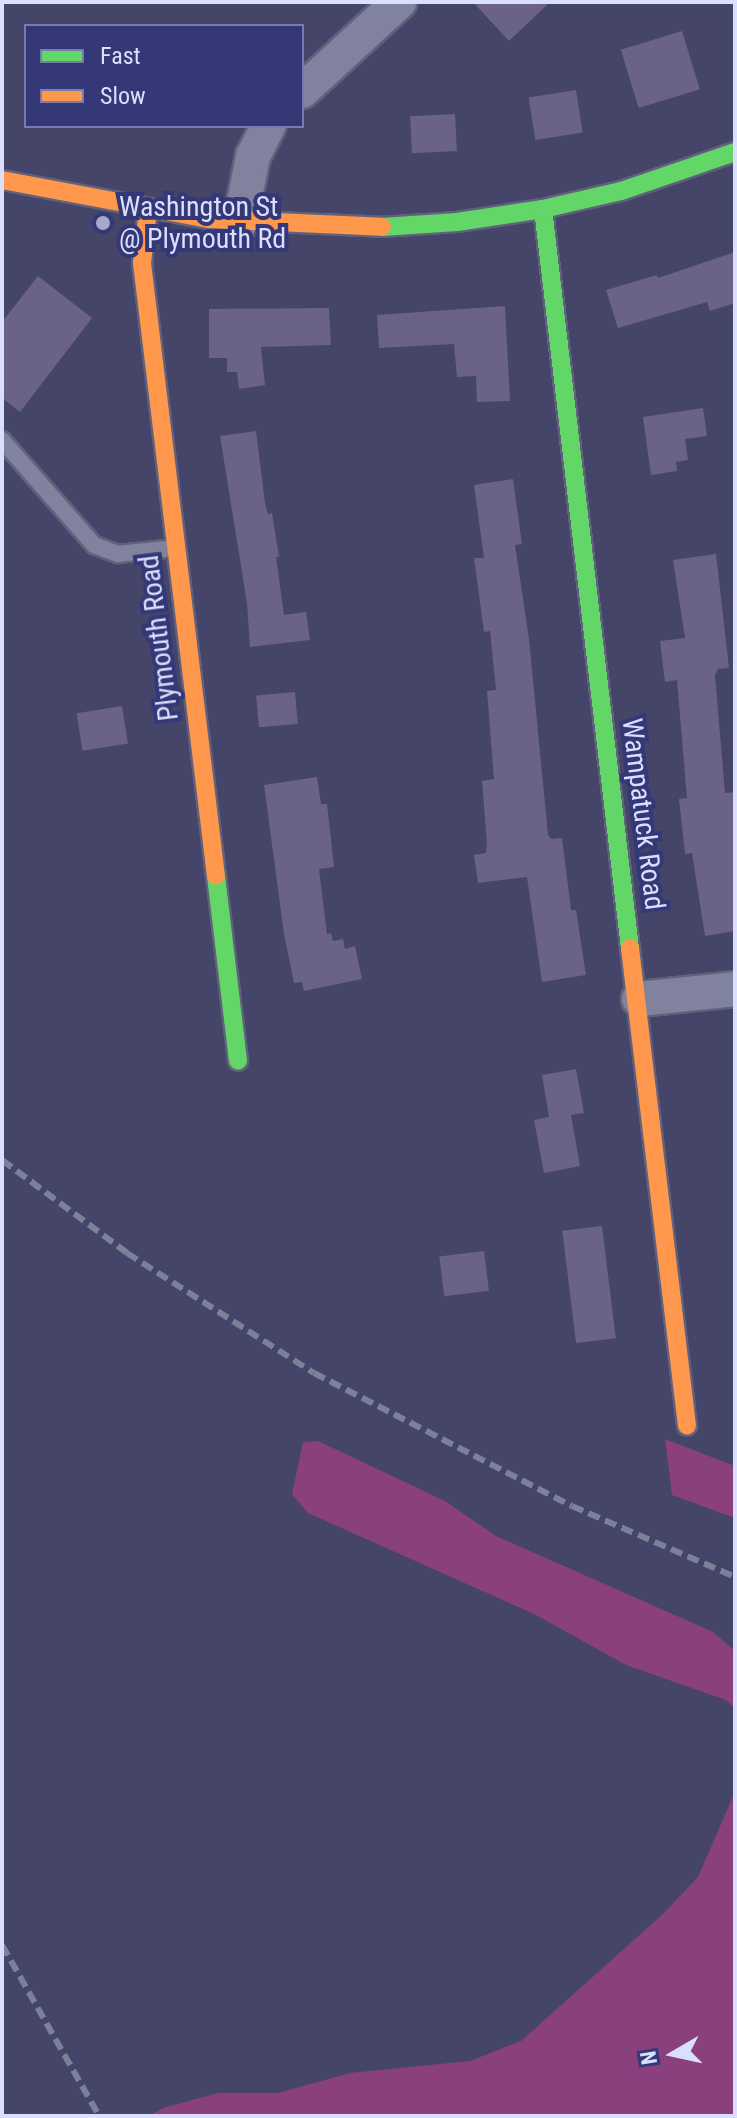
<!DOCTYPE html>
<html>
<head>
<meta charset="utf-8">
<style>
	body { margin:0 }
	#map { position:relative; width:737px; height:2118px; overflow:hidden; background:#444568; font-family:"Roboto Condensed",sans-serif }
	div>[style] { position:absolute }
	.green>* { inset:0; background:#8b407e }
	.building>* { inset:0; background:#6a6387; transform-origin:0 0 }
	.roads { filter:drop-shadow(2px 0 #60617d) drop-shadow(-2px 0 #60617d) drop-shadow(0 2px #60617d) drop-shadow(0 -2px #60617d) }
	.lane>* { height:16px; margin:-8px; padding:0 8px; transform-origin:8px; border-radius:8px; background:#81839e }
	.street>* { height:34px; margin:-17px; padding:0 17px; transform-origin:17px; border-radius:17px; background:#81839e }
	.fast>* { height:18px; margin:-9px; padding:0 9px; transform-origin:9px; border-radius:9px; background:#63d668 }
	.slow>* { height:18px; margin:-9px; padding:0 9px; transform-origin:9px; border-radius:9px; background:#ff974d }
	.rail>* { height:6px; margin-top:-3px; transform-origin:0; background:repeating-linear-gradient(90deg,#7d8099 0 12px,transparent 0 18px) }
	.dots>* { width:22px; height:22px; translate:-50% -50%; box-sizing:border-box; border:4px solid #353877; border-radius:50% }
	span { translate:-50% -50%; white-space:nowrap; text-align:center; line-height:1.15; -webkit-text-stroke:8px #353877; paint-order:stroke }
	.poi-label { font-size:28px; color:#dadffd }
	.left { translate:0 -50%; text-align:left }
	.street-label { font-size:28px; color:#dadffd }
	.frame { position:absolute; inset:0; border:4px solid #dadffd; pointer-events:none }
	.legend { position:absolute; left:24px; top:24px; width:280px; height:104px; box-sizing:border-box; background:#353877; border:2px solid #777bad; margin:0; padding:10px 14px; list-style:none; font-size:24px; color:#dadffd }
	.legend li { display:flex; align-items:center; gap:16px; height:40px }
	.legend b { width:40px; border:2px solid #777bad }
	.north { position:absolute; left:633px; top:2014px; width:80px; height:80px; -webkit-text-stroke:6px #353877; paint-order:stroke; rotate:261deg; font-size:22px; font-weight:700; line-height:32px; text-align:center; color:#dadffd }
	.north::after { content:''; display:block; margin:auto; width:28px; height:36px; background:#dadffd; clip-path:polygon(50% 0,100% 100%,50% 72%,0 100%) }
</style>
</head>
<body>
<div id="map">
	<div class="green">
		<div style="clip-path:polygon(665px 1439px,735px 1466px,735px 1518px,672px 1495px)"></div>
		<div style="clip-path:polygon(318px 1441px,445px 1501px,496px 1536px,713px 1632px,735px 1651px,735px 1708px,726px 1700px,626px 1665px,536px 1615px,308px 1513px,292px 1494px,303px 1442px)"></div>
		<div style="clip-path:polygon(735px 1792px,735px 2116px,149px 2116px,163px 2108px,218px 2093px,278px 2093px,350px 2073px,470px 2061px,521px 2041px,663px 1914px,698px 1877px)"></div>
	</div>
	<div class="building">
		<div style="clip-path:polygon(473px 2px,550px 2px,509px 41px)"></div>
		<div style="left:682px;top:31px;width:61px;height:64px;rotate:73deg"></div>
		<div style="left:576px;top:90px;width:43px;height:48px;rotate:81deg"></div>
		<div style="left:455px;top:114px;width:37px;height:45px;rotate:87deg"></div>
		<div style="clip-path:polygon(735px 252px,735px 303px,710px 311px,707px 302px,618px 328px,606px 290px,657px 275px,658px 278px)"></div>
		<div style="clip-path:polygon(38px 276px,92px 318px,20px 412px,2px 398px,2px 322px)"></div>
		<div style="clip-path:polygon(505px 306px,510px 401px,477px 402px,476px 376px,457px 377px,454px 344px,379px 348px,377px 315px)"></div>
		<div style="clip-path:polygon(329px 308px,331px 345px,261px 347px,265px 385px,239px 389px,237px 372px,227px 372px,227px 358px,209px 358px,209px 309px)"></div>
		<div style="clip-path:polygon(703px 408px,707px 436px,685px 439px,688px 460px,676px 462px,677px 471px,651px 475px,643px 417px)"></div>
		<div style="clip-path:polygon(256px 431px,265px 503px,268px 514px,272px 513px,279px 557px,276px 557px,284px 615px,306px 612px,310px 640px,250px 647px,247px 603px,220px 436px)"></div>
		<div style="clip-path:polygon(513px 479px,522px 544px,515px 545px,529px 639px,548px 835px,551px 839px,562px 838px,571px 910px,576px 910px,586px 975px,542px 982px,527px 877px,478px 883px,474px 855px,486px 853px,487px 844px,482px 781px,494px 779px,487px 691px,496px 690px,490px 631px,484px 632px,474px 558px,484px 558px,474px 485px)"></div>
		<div style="clip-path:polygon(716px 554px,729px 668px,718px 669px,715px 675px,725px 793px,735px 792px,735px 931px,705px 936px,692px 853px,685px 854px,679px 799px,687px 798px,677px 680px,665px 682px,660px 641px,685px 638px,673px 560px)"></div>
		<div style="left:295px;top:692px;width:32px;height:39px;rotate:85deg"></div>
		<div style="left:122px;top:706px;width:38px;height:46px;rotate:81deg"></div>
		<div style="clip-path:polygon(317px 777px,321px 804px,327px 804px,334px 867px,319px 869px,327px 934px,331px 933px,333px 941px,343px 939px,345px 949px,355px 946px,362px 979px,304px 991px,302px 982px,294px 983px,284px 934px,264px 785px)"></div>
		<div style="clip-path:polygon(576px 1069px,584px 1113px,571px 1115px,580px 1166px,544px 1173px,534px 1120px,549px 1117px,542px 1075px)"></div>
		<div style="left:602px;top:1226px;width:113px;height:40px;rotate:83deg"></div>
		<div style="left:484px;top:1251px;width:40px;height:45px;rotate:83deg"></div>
	</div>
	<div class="roads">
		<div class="lane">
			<div style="left:2px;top:440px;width:140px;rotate:48.8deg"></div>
			<div style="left:94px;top:545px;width:26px;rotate:21deg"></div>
			<div style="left:118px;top:554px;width:57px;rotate:-6deg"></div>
		</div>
		<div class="street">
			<div style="left:302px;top:91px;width:132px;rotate:-42.5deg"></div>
			<div style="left:240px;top:223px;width:68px;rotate:-79deg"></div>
			<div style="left:253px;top:156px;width:34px;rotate:-63deg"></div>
			<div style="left:639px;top:999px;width:97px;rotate:-5.9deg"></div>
		</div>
		<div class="fast">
			<div style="left:543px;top:209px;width:744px;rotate:83.29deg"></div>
			<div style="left:382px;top:227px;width:75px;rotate:-3.8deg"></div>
			<div style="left:457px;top:222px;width:87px;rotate:-8.6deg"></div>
			<div style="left:543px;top:209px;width:80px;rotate:-13deg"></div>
			<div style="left:621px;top:191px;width:120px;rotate:-18.9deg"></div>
			<div style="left:216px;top:876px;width:186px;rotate:83.2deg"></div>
		</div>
		<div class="slow">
			<div style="left:2px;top:180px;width:211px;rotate:10.7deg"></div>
			<div style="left:209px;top:219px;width:173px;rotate:2.6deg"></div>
			<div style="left:148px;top:209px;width:54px;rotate:96.3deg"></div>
			<div style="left:142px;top:263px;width:617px;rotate:83.12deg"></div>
			<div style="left:630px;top:948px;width:481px;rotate:83.2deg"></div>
		</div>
	</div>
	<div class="rail">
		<div style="left:2px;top:1160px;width:156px;rotate:36.6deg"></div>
		<div style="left:127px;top:1253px;width:222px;rotate:32.7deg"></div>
		<div style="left:314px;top:1373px;width:290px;rotate:27.3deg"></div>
		<div style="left:572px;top:1506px;width:178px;rotate:23.5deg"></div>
		<div style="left:2px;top:1945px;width:197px;rotate:60.4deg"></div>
	</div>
	<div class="dots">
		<div style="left:103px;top:223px;background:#a6a9c9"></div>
	</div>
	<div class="poi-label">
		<span class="left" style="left:119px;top:223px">Washington St<br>@ Plymouth Rd</span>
	</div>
	<div class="street-label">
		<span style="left:159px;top:638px;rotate:-97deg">Plymouth Road</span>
		<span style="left:643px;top:814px;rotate:83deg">Wampatuck Road</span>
	</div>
	<div class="frame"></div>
	<ul class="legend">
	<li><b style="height:10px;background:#63d668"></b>Fast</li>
	<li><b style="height:10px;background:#ff974d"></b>Slow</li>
	</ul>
	<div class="north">N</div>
</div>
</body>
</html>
